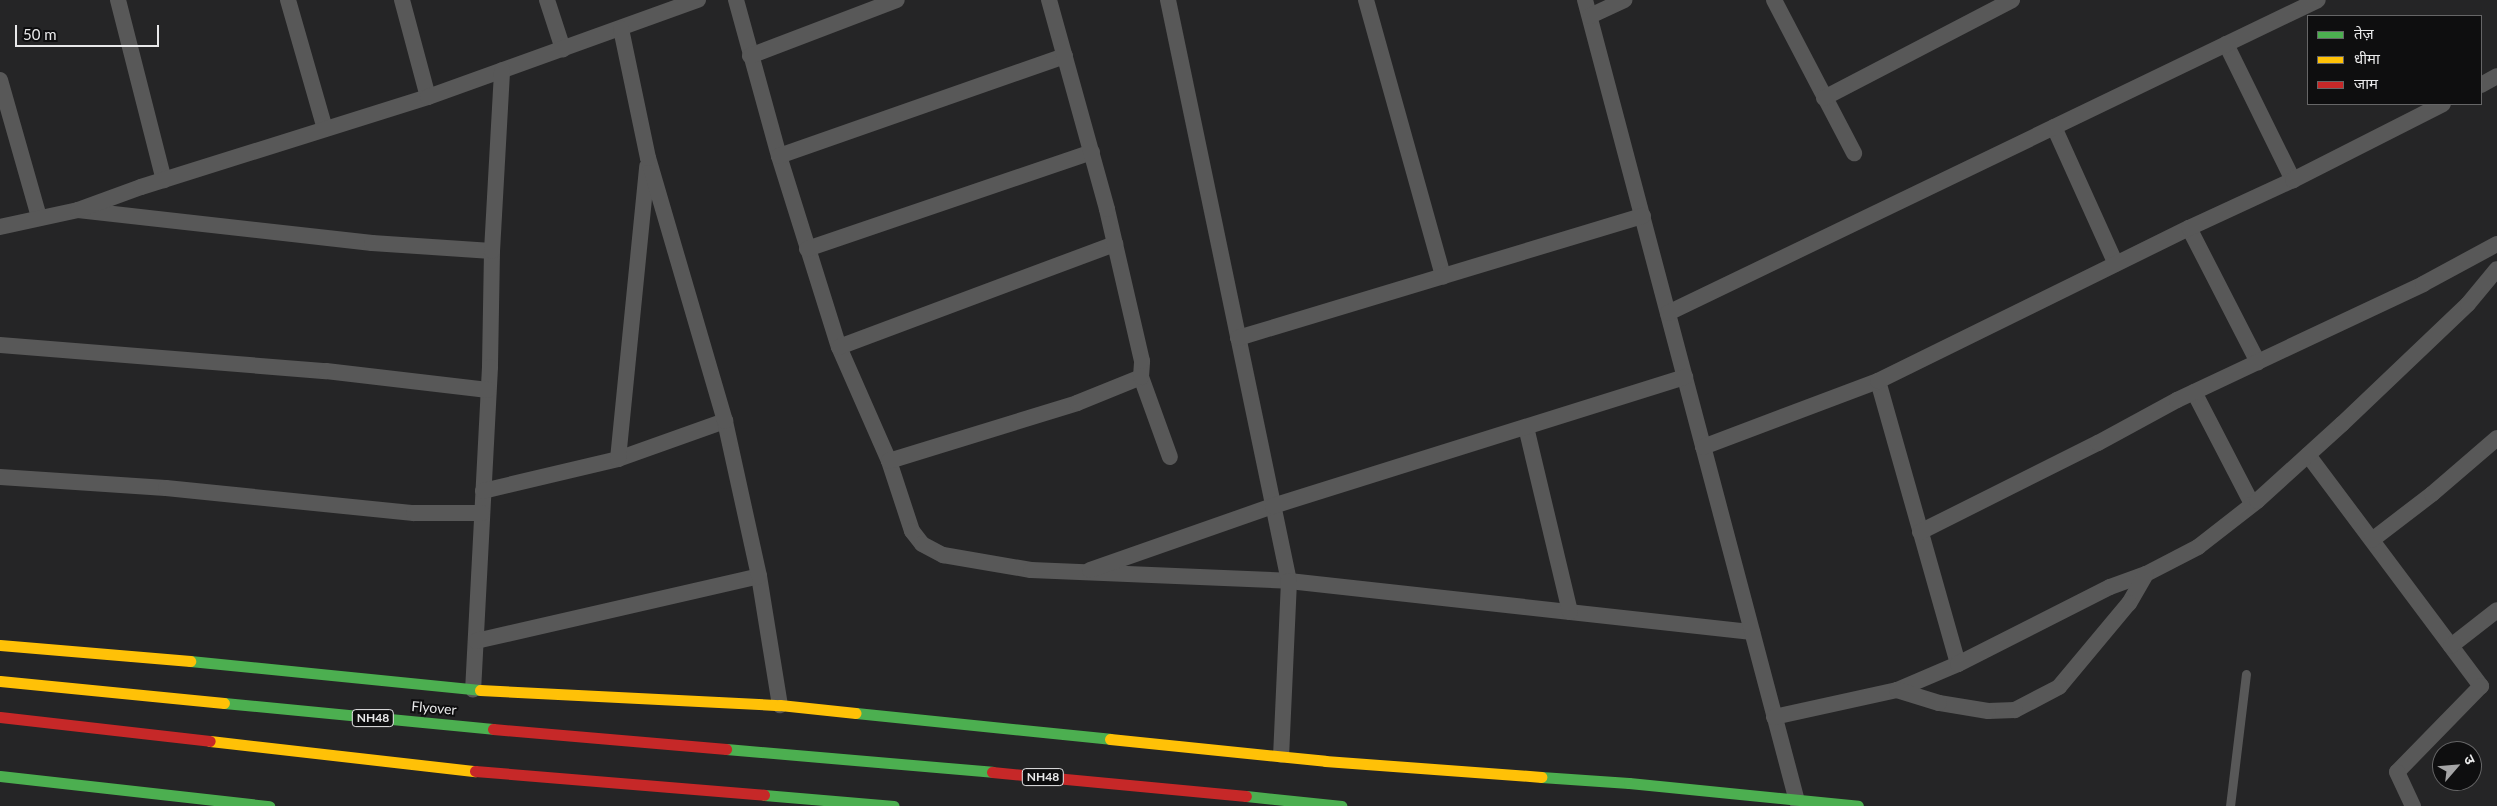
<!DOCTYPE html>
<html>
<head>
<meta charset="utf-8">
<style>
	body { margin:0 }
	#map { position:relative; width:2497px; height:806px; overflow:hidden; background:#252526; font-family:Lato,"Noto Sans Devanagari",sans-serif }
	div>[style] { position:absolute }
	.lane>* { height:9px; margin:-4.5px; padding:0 4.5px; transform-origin:4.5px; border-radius:4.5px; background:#585858 }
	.street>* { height:16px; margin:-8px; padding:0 8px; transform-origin:8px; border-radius:8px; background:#585858 }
	.fast>* { height:11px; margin:-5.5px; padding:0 5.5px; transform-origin:5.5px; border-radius:5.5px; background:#4caf50 }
	.slow>* { height:11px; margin:-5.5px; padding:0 5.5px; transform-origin:5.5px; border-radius:5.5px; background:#ffc107 }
	.jam>* { height:11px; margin:-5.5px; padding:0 5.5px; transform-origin:5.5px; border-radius:5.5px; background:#c62828 }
	span { translate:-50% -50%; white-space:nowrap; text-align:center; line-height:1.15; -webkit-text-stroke:4px #0e0e0f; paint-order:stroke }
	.shield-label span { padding:1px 4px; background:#0e0e0f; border:1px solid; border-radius:4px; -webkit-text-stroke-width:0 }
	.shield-label { font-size:12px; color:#e9e9ea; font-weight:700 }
	.street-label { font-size:14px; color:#e9e9ea }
	.legend { position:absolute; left:2307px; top:15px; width:175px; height:90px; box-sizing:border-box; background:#0e0e0f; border:1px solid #666667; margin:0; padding:6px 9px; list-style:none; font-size:15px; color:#e9e9ea }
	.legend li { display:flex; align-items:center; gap:10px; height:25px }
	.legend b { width:25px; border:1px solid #666667 }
	.north { position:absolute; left:2432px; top:741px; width:50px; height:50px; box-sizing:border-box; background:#0e0e0f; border:1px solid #666667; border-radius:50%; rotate:63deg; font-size:14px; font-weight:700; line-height:20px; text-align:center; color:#e9e9ea }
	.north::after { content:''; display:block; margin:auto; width:18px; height:22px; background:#a4a4a5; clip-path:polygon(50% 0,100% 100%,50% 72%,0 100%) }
	.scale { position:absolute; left:15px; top:25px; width:144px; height:22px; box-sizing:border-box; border:2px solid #e9e9ea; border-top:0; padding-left:6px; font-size:15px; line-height:18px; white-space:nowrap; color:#e9e9ea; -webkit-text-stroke:4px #0e0e0f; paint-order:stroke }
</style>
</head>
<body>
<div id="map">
	<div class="lane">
		<div style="left:2230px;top:806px;width:133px;rotate:-83.1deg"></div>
	</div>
	<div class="street">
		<div style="left:118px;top:0;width:186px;rotate:75.7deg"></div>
		<div style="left:288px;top:0;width:134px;rotate:74deg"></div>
		<div style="left:402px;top:0;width:100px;rotate:75deg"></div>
		<div style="left:547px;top:0;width:52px;rotate:71.9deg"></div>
		<div style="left:736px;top:0;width:162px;rotate:74.6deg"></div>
		<div style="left:779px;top:156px;width:200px;rotate:72.6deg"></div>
		<div style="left:839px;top:347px;width:124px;rotate:66.3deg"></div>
		<div style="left:889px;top:461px;width:74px;rotate:71.8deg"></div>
		<div style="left:912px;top:531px;width:16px;rotate:52deg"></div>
		<div style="left:922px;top:544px;width:24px;rotate:28deg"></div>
		<div style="left:943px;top:555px;width:89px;rotate:9.7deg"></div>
		<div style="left:1031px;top:570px;width:258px;rotate:2.4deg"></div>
		<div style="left:1289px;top:581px;width:466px;rotate:6.3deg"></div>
		<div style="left:1168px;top:0;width:593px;rotate:78.24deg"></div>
		<div style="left:1289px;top:581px;width:174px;rotate:92.6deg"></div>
		<div style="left:1366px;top:0;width:287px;rotate:74.4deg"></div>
		<div style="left:1585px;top:0;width:829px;rotate:75.18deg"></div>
		<div style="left:1774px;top:0;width:173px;rotate:62.4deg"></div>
		<div style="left:1590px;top:16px;width:38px;rotate:-25deg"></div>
		<div style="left:2226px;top:44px;width:152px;rotate:63.8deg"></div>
		<div style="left:750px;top:56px;width:157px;rotate:-20.9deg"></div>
		<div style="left:0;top:80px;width:142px;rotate:74.1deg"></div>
		<div style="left:2481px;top:85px;width:18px;rotate:-29deg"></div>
		<div style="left:1824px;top:98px;width:212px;rotate:-27.5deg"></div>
		<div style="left:2054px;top:127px;width:150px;rotate:65.7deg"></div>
		<div style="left:779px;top:156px;width:303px;rotate:-19.3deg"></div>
		<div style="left:78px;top:210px;width:296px;rotate:6.4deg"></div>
		<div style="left:372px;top:243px;width:120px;rotate:3.8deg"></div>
		<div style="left:492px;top:251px;width:116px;rotate:91deg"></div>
		<div style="left:490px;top:367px;width:323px;rotate:93deg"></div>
		<div style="left:0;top:227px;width:80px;rotate:-12.3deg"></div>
		<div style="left:78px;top:210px;width:67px;rotate:-20.1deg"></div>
		<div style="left:141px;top:187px;width:301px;rotate:-17.4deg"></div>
		<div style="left:428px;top:97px;width:287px;rotate:-19.8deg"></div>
		<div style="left:2189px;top:228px;width:151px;rotate:62.8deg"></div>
		<div style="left:807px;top:249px;width:301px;rotate:-18.8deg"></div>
		<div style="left:492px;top:251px;width:181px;rotate:-86.8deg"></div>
		<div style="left:1668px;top:313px;width:721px;rotate:-25.71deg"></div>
		<div style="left:1238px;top:338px;width:423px;rotate:-16.8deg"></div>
		<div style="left:0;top:345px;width:327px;rotate:4.6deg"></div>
		<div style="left:326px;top:371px;width:163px;rotate:6.7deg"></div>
		<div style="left:839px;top:347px;width:295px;rotate:-20.5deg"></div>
		<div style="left:1141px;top:377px;width:85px;rotate:70.1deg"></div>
		<div style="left:1878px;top:381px;width:294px;rotate:74.2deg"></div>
		<div style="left:2194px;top:392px;width:126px;rotate:62.6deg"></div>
		<div style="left:1526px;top:427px;width:190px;rotate:76.6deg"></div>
		<div style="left:1703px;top:447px;width:187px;rotate:-20.7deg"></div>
		<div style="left:1878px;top:381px;width:347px;rotate:-26.2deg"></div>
		<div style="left:2189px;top:228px;width:115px;rotate:-24.8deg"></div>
		<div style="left:2293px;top:180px;width:168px;rotate:-26.9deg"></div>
		<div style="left:2308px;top:455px;width:289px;rotate:53.2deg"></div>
		<div style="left:2481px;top:686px;width:120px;rotate:134.3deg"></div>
		<div style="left:2397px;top:772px;width:38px;rotate:65deg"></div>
		<div style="left:618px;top:459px;width:114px;rotate:-19.6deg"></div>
		<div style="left:889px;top:461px;width:197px;rotate:-17.1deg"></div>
		<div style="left:1077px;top:403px;width:69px;rotate:-22.1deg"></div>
		<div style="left:1141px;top:377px;width:16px;rotate:-86deg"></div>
		<div style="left:1142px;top:361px;width:156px;rotate:-103deg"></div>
		<div style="left:1107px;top:209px;width:217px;rotate:-105.5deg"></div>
		<div style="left:0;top:477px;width:166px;rotate:3.8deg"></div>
		<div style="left:166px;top:488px;width:249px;rotate:5.8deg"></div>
		<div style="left:414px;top:513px;width:68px"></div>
		<div style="left:483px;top:491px;width:139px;rotate:-13.3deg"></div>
		<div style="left:618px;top:459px;width:294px;rotate:-84.3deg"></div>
		<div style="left:1920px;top:532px;width:199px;rotate:-26.6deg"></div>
		<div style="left:2098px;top:443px;width:90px;rotate:-28.6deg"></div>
		<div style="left:2177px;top:400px;width:272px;rotate:-25.2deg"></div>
		<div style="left:2423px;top:284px;width:84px;rotate:-28.4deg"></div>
		<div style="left:2372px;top:540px;width:76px;rotate:-37.5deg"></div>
		<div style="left:2432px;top:494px;width:86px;rotate:-40.7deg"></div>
		<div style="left:1090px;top:570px;width:194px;rotate:-19.3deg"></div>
		<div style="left:1273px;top:506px;width:432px;rotate:-17.4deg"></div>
		<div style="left:2146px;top:574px;width:59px;rotate:-27.4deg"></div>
		<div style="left:2198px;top:547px;width:75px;rotate:-37.9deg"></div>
		<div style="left:2257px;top:501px;width:115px;rotate:-42.2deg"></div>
		<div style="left:2342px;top:424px;width:174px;rotate:-43.6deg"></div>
		<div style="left:2468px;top:304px;width:45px;rotate:-50.4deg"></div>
		<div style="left:759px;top:576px;width:131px;rotate:80.8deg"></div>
		<div style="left:476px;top:641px;width:290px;rotate:-12.9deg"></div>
		<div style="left:759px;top:576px;width:159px;rotate:-102.4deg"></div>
		<div style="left:725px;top:421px;width:274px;rotate:-106.3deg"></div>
		<div style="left:648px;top:158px;width:132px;rotate:-101.8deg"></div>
		<div style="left:2451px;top:646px;width:58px;rotate:-38deg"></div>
		<div style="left:1774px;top:717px;width:126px;rotate:-12.4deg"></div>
		<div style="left:1897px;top:690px;width:66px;rotate:-23.1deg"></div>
		<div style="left:1958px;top:664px;width:170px;rotate:-26.9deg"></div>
		<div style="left:2110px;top:587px;width:38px;rotate:-20deg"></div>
		<div style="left:2146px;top:574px;width:34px;rotate:120deg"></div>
		<div style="left:2129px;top:603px;width:109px;rotate:129.8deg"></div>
		<div style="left:2059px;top:687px;width:50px;rotate:152.4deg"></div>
		<div style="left:2015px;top:710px;width:27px;rotate:178deg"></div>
		<div style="left:1988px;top:711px;width:50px;rotate:-170.7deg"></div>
		<div style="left:1939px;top:703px;width:44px;rotate:-162.8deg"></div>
	</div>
	<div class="fast">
		<div style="left:190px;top:661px;width:291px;rotate:5.7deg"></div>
		<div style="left:224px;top:703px;width:270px;rotate:5.5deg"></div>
		<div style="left:856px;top:713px;width:255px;rotate:5.8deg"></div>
		<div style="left:726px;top:749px;width:267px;rotate:4.9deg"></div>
		<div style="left:0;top:776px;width:271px;rotate:6.4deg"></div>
		<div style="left:1541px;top:777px;width:88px;rotate:3.9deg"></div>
		<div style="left:1629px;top:783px;width:230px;rotate:5.7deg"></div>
		<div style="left:764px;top:795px;width:130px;rotate:4.8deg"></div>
		<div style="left:1246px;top:796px;width:96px;rotate:6deg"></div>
	</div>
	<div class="slow">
		<div style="left:0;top:645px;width:191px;rotate:4.8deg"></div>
		<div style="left:0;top:681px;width:225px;rotate:5.6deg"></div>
		<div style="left:480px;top:690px;width:300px;rotate:2.9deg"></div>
		<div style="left:780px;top:705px;width:76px;rotate:6deg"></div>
		<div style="left:1110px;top:739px;width:216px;rotate:5.8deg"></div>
		<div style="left:1325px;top:761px;width:217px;rotate:4.2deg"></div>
		<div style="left:210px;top:741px;width:267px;rotate:6.5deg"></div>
	</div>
	<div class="jam">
		<div style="left:0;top:717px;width:211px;rotate:6.5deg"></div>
		<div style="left:493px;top:729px;width:234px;rotate:4.9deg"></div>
		<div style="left:475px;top:771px;width:290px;rotate:4.7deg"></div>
		<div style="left:992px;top:772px;width:255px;rotate:5.4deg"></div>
	</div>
	<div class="shield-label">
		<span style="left:373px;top:718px">NH48</span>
		<span style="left:1043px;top:777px">NH48</span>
	</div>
	<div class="street-label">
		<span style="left:434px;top:708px;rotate:5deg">Flyover</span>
	</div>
	<ul class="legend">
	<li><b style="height:6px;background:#4caf50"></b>तेज़</li>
	<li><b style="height:6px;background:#ffc107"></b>धीमा</li>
	<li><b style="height:6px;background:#c62828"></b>जाम</li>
	</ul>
	<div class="north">उ</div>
	<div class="scale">50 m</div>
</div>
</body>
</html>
